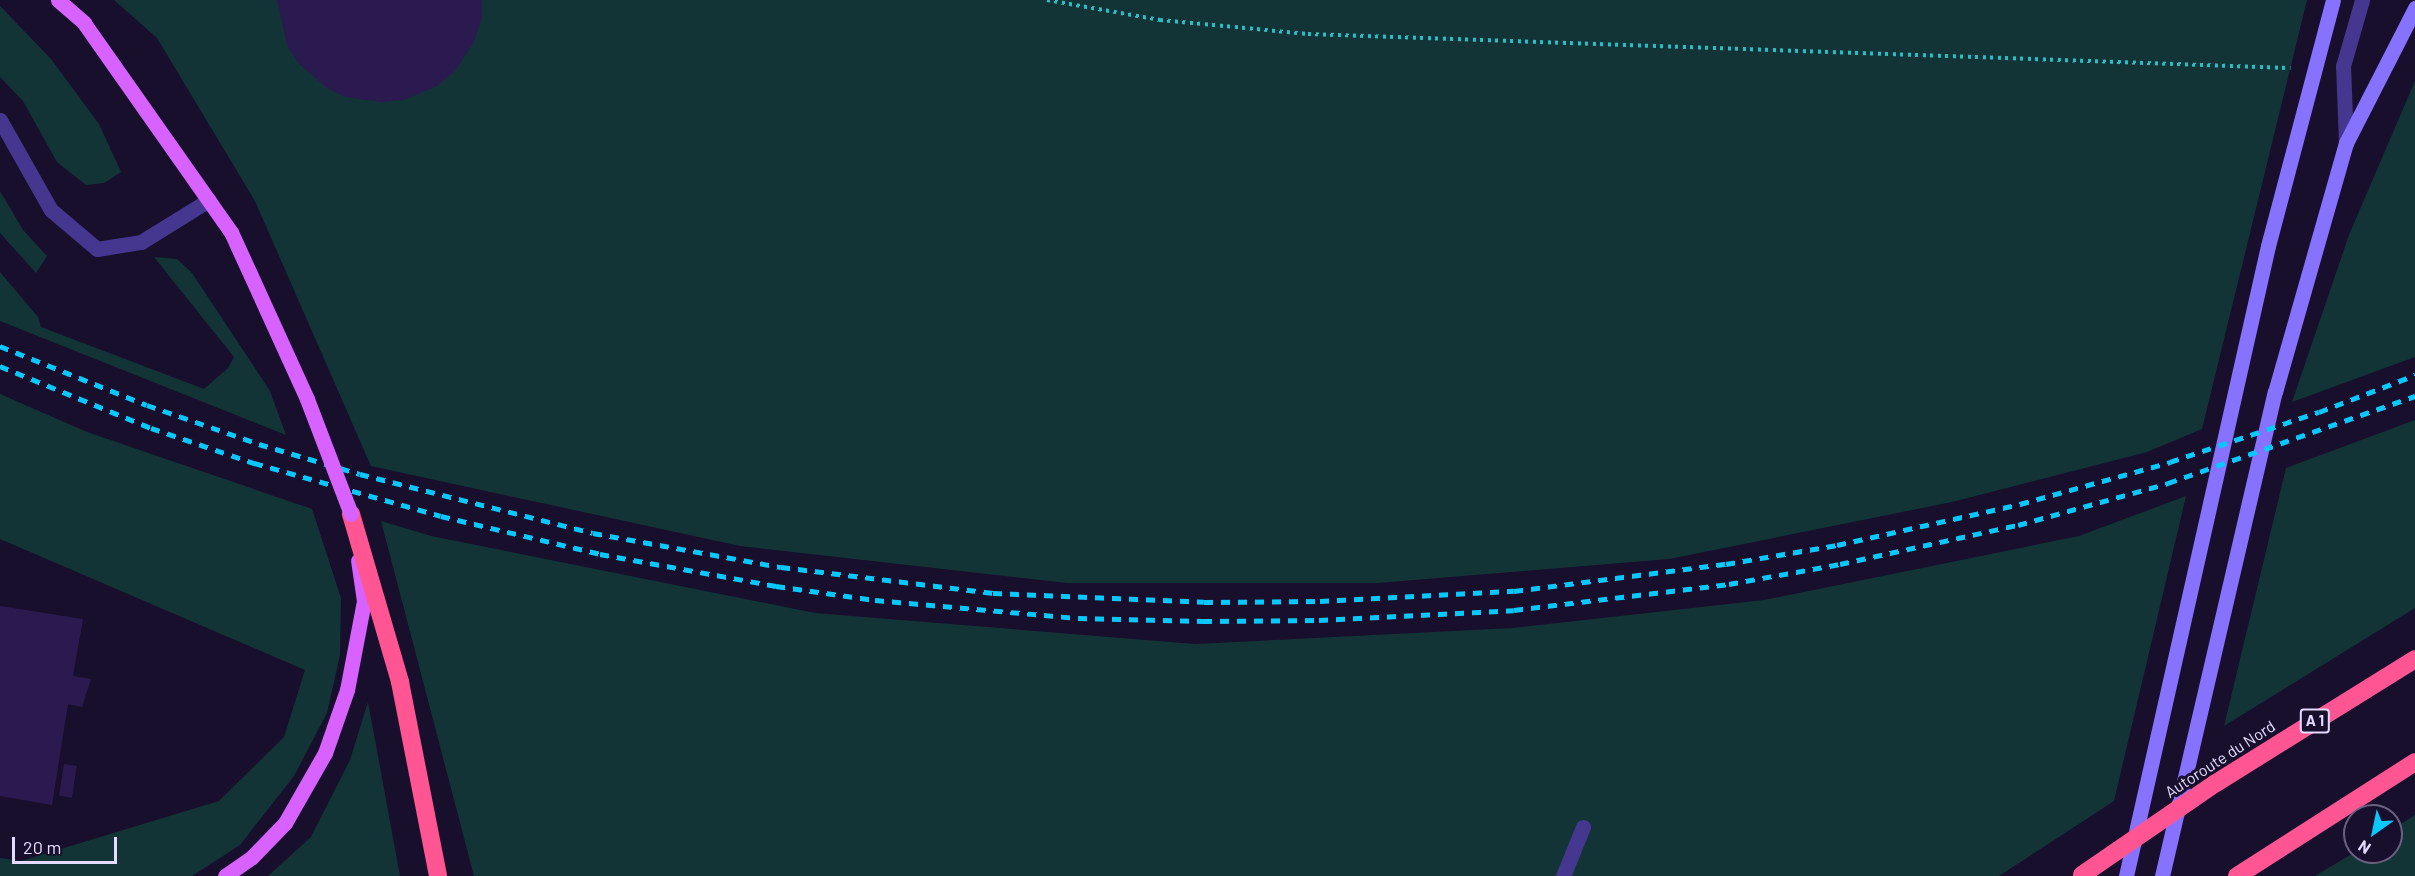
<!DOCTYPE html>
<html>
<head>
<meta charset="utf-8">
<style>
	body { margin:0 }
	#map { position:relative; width:2415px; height:876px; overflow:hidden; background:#180f2d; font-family:Barlow,sans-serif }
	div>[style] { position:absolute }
	.green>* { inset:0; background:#123437 }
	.building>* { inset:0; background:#2b1a4f; transform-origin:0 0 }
	.path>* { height:4px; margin-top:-2px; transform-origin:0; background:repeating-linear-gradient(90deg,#27bec7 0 3px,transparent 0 7.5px) }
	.service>* { height:15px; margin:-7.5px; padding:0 7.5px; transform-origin:7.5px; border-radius:7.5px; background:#45378f }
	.tertiary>* { height:15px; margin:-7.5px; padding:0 7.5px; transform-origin:7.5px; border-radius:7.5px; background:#45378f }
	.secondary>* { height:15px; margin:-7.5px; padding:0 7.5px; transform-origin:7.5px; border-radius:7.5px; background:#8672ff }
	.primary>* { height:15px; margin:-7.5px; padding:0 7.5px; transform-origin:7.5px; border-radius:7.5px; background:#d762ff }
	.motorway>* { height:18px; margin:-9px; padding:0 9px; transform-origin:9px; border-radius:9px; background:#ff5693 }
	.rail>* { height:4.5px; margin-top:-2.25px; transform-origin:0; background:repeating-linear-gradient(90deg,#07c9ff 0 9px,transparent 0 17px) }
	.primary-bridge>* { height:15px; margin:-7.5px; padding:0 7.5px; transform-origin:7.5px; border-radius:7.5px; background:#d762ff }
	.motorway-bridge>* { height:18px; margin:-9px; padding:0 9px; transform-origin:9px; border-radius:9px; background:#ff5693 }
	span { translate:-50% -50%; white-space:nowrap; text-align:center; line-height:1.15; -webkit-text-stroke:6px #180f2d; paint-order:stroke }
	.shield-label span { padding:2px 4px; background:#180f2d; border:2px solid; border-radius:4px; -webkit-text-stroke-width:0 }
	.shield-label { font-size:15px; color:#e4dbff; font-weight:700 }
	.street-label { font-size:16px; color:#e4dbff }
	.north { position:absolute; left:2343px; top:804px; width:60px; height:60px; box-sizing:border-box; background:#180f2d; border:2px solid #6a6181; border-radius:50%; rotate:213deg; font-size:16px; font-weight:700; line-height:24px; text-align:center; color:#e4dbff }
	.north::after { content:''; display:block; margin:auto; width:21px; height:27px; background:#07c9ff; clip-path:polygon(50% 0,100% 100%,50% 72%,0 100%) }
	.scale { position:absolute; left:12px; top:837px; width:105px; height:27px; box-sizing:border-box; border:3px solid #e4dbff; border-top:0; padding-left:8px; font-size:18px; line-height:21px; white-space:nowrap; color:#e4dbff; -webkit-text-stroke:4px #180f2d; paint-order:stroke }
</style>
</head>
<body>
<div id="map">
	<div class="green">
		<div style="clip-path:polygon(114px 0,2307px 0,2202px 429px,2147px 452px,1952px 502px,1669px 559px,1378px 583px,1067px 583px,740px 546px,371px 466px,255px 201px,157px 38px)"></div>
		<div style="clip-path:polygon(0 6px,51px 59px,99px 124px,121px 172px,104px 183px,86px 185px,57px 162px,23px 101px,0 77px)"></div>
		<div style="clip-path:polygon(2415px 81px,2415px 357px,2292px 402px,2349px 235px)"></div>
		<div style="clip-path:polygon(0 191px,23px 230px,47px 256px,36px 273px,0 233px)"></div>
		<div style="clip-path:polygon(154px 257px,177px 259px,192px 273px,270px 391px,286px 435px,0 321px,0 272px,38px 317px,41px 327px,204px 389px,228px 368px,234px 357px)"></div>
		<div style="clip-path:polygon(0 394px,87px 432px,312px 509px,341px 598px,340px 655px,327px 713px,294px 776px,240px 845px,192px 876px,0 876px,0 858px,21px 861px,219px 801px,284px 737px,305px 670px,0 539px)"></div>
		<div style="clip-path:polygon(2415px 420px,2415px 608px,2224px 726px,2286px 468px)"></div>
		<div style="clip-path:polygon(2186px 496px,2114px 801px,1999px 876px,474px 876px,381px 521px,431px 536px,815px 613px,1195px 644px,1513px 628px,1764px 600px,2079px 536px)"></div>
		<div style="clip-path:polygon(368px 702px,400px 876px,268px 876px,311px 837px,350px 760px)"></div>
		<div style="clip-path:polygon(2415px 815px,2415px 876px,2315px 876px,2355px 852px,2391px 852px,2391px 830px)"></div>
	</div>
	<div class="building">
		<div style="clip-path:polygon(277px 0,482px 0,482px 17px,474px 42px,455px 71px,437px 86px,404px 100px,381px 102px,345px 97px,327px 88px,299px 64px,287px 45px)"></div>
		<div style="clip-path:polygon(0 606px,83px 619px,73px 676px,91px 679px,82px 707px,68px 704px,52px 805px,0 796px)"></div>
		<div style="left:64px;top:764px;width:13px;height:32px;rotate:9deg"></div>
	</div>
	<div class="path">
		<div style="left:1047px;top:0;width:115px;rotate:10deg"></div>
		<div style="left:1160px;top:20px;width:149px;rotate:5.4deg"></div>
		<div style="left:1308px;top:34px;width:983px;rotate:1.98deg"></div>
	</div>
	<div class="service">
		<div style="left:0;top:120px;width:103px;rotate:60.5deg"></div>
		<div style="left:51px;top:210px;width:60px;rotate:40.3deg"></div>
		<div style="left:97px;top:249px;width:45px;rotate:-9deg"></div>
		<div style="left:141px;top:242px;width:80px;rotate:-31.7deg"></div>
		<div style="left:1563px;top:876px;width:53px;rotate:-67.8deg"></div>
	</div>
	<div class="tertiary">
		<div style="left:2346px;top:143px;width:77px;rotate:-92.2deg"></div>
		<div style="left:2343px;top:66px;width:69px;rotate:-73.9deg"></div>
	</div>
	<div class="secondary">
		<div style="left:2126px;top:876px;width:646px;rotate:-77.3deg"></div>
		<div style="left:2268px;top:246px;width:254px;rotate:-75.2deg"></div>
		<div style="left:2162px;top:876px;width:497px;rotate:-76.9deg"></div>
		<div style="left:2275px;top:392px;width:259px;rotate:-74.1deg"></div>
		<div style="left:2346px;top:143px;width:152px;rotate:-62.9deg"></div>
	</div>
	<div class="primary">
		<div style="left:58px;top:0;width:35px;rotate:41deg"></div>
		<div style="left:84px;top:23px;width:256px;rotate:54.9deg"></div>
		<div style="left:231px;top:232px;width:183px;rotate:65.5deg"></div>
		<div style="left:225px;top:876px;width:33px;rotate:-35deg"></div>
		<div style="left:252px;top:857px;width:47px;rotate:-45.9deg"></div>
		<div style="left:285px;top:823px;width:81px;rotate:-60.3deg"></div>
		<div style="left:325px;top:753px;width:67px;rotate:-70.8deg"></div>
		<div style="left:347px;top:690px;width:91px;rotate:-79.2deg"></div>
		<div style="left:364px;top:601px;width:41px;rotate:-98.3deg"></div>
	</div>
	<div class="motorway">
		<div style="left:351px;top:514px;width:175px;rotate:73.7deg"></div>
		<div style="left:400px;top:682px;width:198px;rotate:78.9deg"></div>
		<div style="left:2216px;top:783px;width:234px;rotate:-31.9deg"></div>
		<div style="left:2237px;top:876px;width:211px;rotate:-32.6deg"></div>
	</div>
	<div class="rail">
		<div style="left:0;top:346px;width:158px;rotate:21.9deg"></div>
		<div style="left:147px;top:405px;width:119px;rotate:19.2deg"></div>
		<div style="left:259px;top:444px;width:105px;rotate:16.5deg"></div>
		<div style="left:360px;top:474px;width:240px;rotate:14.2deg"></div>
		<div style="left:593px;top:533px;width:191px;rotate:10.3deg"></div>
		<div style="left:781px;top:567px;width:214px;rotate:7deg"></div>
		<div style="left:993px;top:593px;width:211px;rotate:2.4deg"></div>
		<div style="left:1204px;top:602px;width:116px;rotate:-0.5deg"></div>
		<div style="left:1320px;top:601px;width:194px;rotate:-3deg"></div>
		<div style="left:1514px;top:591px;width:214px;rotate:-7.3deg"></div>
		<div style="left:1726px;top:564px;width:113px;rotate:-9.7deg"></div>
		<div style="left:1837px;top:545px;width:188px;rotate:-12.6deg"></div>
		<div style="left:2020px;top:504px;width:156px;rotate:-15.6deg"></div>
		<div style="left:2170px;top:462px;width:157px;rotate:-18.6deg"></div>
		<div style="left:2319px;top:412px;width:103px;rotate:-21.1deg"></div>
		<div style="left:0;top:366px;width:163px;rotate:22.3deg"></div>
		<div style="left:151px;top:428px;width:109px;rotate:18.8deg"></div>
		<div style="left:254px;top:463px;width:194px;rotate:15.8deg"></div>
		<div style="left:441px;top:516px;width:163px;rotate:13.4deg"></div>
		<div style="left:600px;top:554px;width:179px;rotate:10.3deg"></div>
		<div style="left:776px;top:586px;width:100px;rotate:8deg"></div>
		<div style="left:875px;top:600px;width:204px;rotate:5.1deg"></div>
		<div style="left:1078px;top:618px;width:125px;rotate:1.4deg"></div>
		<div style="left:1203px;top:621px;width:116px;rotate:-0.5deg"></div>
		<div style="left:1319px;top:620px;width:195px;rotate:-2.9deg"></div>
		<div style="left:1514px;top:610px;width:217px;rotate:-6.9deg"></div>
		<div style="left:1729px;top:584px;width:113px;rotate:-10.2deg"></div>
		<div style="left:1840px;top:564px;width:182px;rotate:-12.4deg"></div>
		<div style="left:2018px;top:525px;width:156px;rotate:-15.6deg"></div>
		<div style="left:2168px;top:483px;width:262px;rotate:-19.4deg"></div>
	</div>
	<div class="primary-bridge">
		<div style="left:307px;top:399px;width:123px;rotate:69.1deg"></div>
	</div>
	<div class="motorway-bridge">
		<div style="left:2082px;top:875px;width:163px;rotate:-34.5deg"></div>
	</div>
	<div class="shield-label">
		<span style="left:2315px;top:721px">A 1</span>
	</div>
	<div class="street-label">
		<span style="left:2220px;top:759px;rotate:-33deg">Autoroute du Nord</span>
	</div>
	<div class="north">N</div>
	<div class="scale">20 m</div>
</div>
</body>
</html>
